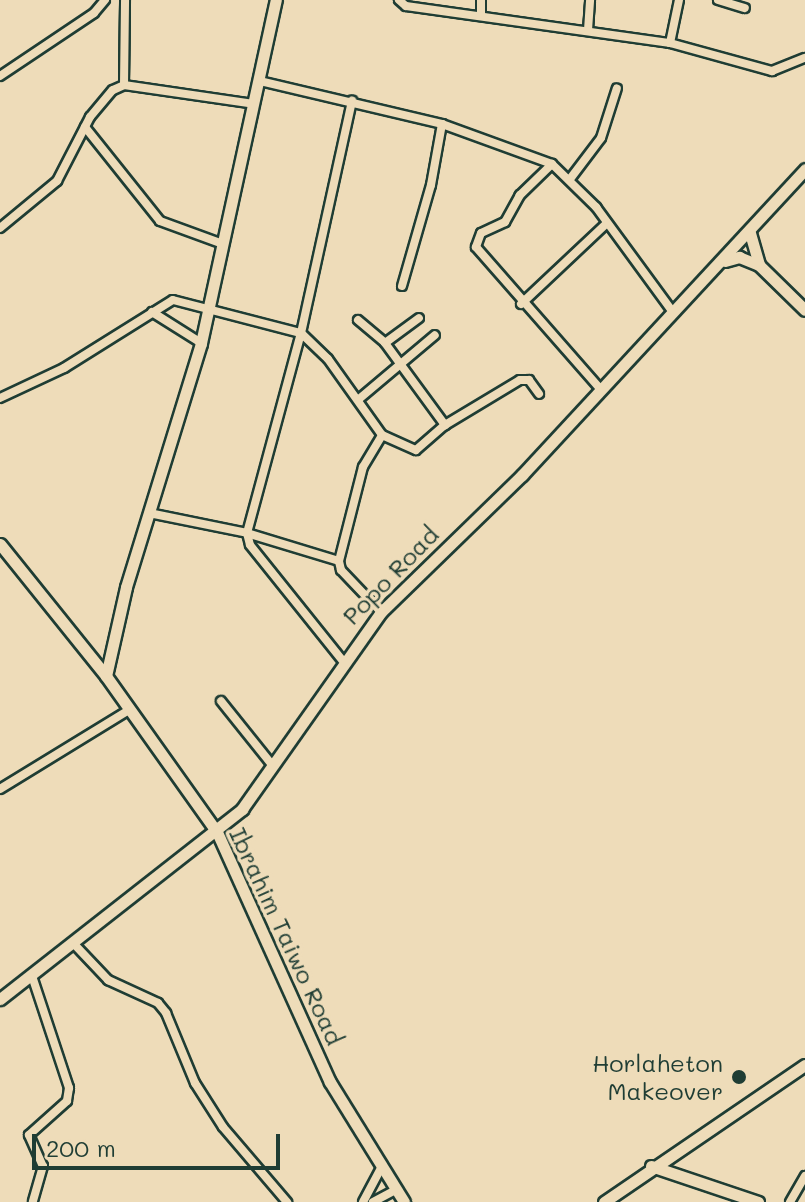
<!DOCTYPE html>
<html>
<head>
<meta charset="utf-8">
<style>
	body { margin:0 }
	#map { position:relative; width:805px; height:1202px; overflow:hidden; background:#eedcb9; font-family:Mali,sans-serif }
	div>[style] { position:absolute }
	.roads { filter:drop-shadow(2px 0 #1f3d34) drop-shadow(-2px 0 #1f3d34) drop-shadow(0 2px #1f3d34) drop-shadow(0 -2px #1f3d34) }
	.minor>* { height:8px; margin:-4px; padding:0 4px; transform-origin:4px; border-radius:4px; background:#eedcb9 }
	.secondary>* { height:11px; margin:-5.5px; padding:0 5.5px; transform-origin:5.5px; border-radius:5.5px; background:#eedcb9 }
	.dots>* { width:22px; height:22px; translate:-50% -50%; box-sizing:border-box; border:4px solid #eedcb9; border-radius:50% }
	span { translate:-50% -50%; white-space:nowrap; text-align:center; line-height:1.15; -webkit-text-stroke:7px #eedcb9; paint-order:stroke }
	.street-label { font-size:24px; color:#1f3d34 }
	.poi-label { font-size:24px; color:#1f3d34 }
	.right { translate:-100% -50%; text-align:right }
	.scale { position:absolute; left:32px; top:1134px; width:248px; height:36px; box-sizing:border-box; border:4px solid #1f3d34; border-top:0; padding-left:10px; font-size:24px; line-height:28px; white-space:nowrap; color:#1f3d34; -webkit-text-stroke:6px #eedcb9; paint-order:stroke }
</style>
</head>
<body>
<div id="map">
	<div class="roads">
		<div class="minor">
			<div style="left:399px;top:0;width:9px;rotate:41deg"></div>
			<div style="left:406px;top:6px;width:267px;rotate:8deg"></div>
			<div style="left:670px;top:43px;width:106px;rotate:15.4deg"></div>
			<div style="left:772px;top:71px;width:35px;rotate:-22deg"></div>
			<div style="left:718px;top:0;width:28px;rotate:17deg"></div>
			<div style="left:481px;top:15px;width:15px;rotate:-90deg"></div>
			<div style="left:588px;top:30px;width:30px;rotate:-86deg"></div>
			<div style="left:670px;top:43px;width:44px;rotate:-78.2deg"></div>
			<div style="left:0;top:76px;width:113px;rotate:-33.8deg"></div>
			<div style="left:94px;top:13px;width:17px;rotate:-50deg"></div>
			<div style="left:260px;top:81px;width:187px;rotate:13.3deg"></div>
			<div style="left:442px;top:124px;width:117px;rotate:20deg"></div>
			<div style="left:552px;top:164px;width:62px;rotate:44.3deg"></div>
			<div style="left:596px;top:207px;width:129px;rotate:53.8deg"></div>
			<div style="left:124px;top:85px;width:85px;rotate:-89.3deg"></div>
			<div style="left:85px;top:127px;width:120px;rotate:51.4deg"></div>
			<div style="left:160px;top:221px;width:67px;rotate:20.1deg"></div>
			<div style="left:552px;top:164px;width:45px;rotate:135.9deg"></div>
			<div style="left:520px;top:195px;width:31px;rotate:119deg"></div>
			<div style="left:505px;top:222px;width:26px;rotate:155deg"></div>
			<div style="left:481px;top:233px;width:15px;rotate:110deg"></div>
			<div style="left:476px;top:247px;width:191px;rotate:48.8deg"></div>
			<div style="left:570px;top:179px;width:51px;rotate:-52.9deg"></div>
			<div style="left:601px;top:138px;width:52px;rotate:-72.3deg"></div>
			<div style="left:0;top:228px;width:74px;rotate:-39.5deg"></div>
			<div style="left:57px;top:181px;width:72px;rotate:-62.7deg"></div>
			<div style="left:90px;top:117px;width:35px;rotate:-50deg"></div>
			<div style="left:113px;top:90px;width:12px;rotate:-24deg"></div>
			<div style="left:124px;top:85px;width:131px;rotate:8.3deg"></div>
			<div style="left:402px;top:286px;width:105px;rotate:-74deg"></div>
			<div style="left:431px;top:185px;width:62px;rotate:-79.8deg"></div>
			<div style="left:521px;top:304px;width:118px;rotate:-43.3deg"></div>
			<div style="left:152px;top:312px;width:58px;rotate:32.3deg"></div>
			<div style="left:358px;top:320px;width:35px;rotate:40deg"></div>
			<div style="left:385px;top:343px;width:102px;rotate:53.8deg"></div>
			<div style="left:385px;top:343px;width:42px;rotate:-36.3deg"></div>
			<div style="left:0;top:398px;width:71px;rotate:-25.1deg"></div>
			<div style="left:64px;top:368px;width:128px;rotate:-32deg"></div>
			<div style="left:173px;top:300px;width:132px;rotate:14.5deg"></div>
			<div style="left:301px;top:333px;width:37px;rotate:44deg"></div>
			<div style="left:328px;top:359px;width:93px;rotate:54.6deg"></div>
			<div style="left:382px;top:435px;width:37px;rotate:24deg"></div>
			<div style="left:416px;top:450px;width:38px;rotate:-41deg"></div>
			<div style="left:445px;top:425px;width:87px;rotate:-31deg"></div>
			<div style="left:520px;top:380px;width:9px"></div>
			<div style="left:529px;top:380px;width:17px;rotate:54deg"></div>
			<div style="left:359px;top:399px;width:99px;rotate:-40.1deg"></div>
			<div style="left:149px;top:513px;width:100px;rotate:11.5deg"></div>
			<div style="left:247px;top:533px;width:12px;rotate:76deg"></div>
			<div style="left:250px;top:545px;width:147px;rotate:51.3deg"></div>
			<div style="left:339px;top:561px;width:96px;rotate:-163.1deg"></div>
			<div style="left:247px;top:533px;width:207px;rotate:-74.9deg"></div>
			<div style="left:301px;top:333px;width:238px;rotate:-77.6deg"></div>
			<div style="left:381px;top:612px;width:58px;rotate:-133.6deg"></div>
			<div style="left:341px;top:570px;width:9px;rotate:-103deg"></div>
			<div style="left:339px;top:561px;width:97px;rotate:-75.7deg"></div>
			<div style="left:363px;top:467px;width:37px;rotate:-59deg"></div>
			<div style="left:221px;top:701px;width:83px;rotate:51.3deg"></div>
			<div style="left:0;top:789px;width:151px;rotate:-31.5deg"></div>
			<div style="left:74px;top:944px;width:50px;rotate:46.6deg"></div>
			<div style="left:108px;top:980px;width:55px;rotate:24.7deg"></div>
			<div style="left:158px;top:1003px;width:13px;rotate:51deg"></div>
			<div style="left:166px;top:1013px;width:76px;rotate:67.5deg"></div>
			<div style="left:195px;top:1083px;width:52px;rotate:57.5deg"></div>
			<div style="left:223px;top:1127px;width:99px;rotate:49.5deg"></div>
			<div style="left:32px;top:976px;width:118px;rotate:71.7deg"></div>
			<div style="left:69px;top:1088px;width:13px;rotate:99deg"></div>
			<div style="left:67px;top:1101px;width:51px;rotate:138.2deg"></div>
			<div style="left:29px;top:1135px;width:34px;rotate:66deg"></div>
			<div style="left:43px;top:1166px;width:37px;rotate:106deg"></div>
			<div style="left:363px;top:1202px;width:40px;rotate:-62deg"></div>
			<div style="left:373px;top:1202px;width:26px;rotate:-28deg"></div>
			<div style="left:790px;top:1202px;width:30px;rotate:-60deg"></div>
		</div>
		<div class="secondary">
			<div style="left:750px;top:233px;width:33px;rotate:74deg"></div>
			<div style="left:759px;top:265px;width:64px;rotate:44.4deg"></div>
			<div style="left:725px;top:261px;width:15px;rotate:-16deg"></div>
			<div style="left:739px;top:257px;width:22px;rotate:22deg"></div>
			<div style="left:0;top:544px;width:169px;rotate:51.2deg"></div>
			<div style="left:106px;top:676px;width:191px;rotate:54.6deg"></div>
			<div style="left:217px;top:832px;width:274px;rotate:65.7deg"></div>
			<div style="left:330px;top:1082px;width:141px;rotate:58.3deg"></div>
			<div style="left:106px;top:676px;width:91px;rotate:-77.3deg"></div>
			<div style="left:126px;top:587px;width:255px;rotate:-72.9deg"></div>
			<div style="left:201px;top:343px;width:351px;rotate:-77.7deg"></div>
			<div style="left:0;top:999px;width:308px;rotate:-38.1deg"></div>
			<div style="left:242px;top:809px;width:241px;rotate:-54.8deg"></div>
			<div style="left:381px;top:612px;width:197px;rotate:-44.2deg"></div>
			<div style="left:522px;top:475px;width:417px;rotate:-47.2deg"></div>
			<div style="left:651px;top:1166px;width:113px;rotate:18.6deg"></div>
			<div style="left:604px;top:1202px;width:243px;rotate:-34.3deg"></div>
		</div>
	</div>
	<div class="dots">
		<div style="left:739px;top:1077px;background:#1f3d34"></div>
	</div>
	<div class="street-label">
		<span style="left:390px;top:575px;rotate:-46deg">Popo Road</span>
		<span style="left:287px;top:936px;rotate:65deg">Ibrahim Taiwo Road</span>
	</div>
	<div class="poi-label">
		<span class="right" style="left:723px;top:1077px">Horlaheton<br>Makeover</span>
	</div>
	<div class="scale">200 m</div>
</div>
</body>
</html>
